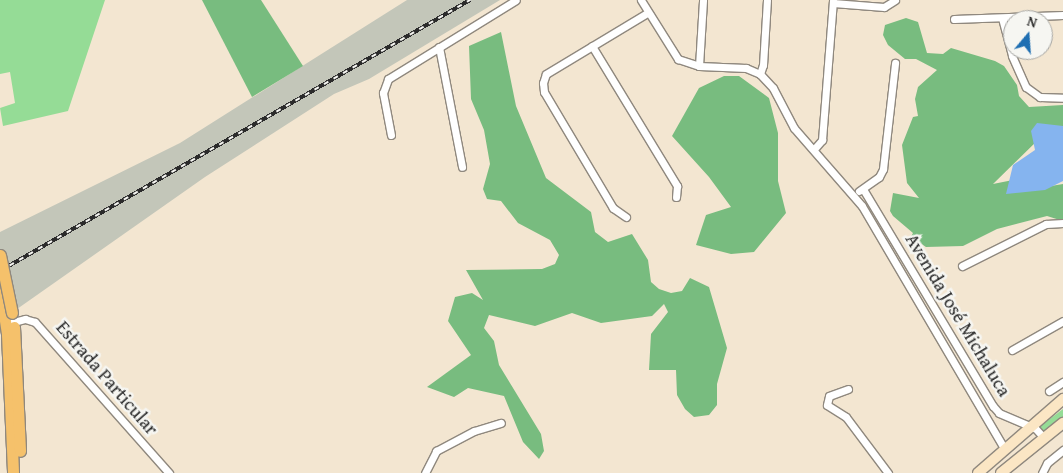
<!DOCTYPE html>
<html>
<head>
<meta charset="utf-8">
<style>
	body { margin:0 }
	#map { position:relative; width:1063px; height:473px; overflow:hidden; background:#f3e6d1; font-family:"Gentium Book Plus",serif }
	div>[style] { position:absolute }
	.industrial>* { inset:0; background:#c3c6b9 }
	.green>* { inset:0; background:#95dc96 }
	.forest>* { inset:0; background:#78bc7f }
	.water>* { inset:0; background:#85b4ef }
	.roads { filter:drop-shadow(1px 0 #8f887e) drop-shadow(-1px 0 #8f887e) drop-shadow(0 1px #8f887e) drop-shadow(0 -1px #8f887e) }
	.street>* { height:7px; margin:-3.5px; padding:0 3.5px; transform-origin:3.5px; border-radius:3.5px; background:#fff }
	.secondary>* { height:10px; margin:-5px; padding:0 5px; transform-origin:5px; border-radius:5px; background:#fbe6c4 }
	.primary>* { height:11px; margin:-5.5px; padding:0 5.5px; transform-origin:5.5px; border-radius:5.5px; background:#f5c16b }
	.rail>* { height:4px; margin-top:-2px; transform-origin:0; background:repeating-linear-gradient(90deg,#f6f6f2 0 5.5px,#2b2b2b 0 11px); box-sizing:border-box; border-block:1px solid #2b2b2b }
	.bridges { filter:drop-shadow(1px 0 #8f887e) drop-shadow(-1px 0 #8f887e) drop-shadow(0 1px #8f887e) drop-shadow(0 -1px #8f887e) }
	.primary-bridge>* { height:11px; margin:-5.5px; padding:0 5.5px; transform-origin:5.5px; border-radius:5.5px; background:#f5c16b }
	span { translate:-50% -50%; white-space:nowrap; text-align:center; line-height:1.15; -webkit-text-stroke:5px #f6f6f2; paint-order:stroke }
	.street-label { font-size:19px; color:#2b2b2b }
	.north { position:absolute; left:1003px; top:10px; width:50px; height:50px; box-sizing:border-box; background:#f6f6f2; border:1px solid #a5a5a2; border-radius:50%; rotate:18deg; font-size:14px; font-weight:700; line-height:20px; text-align:center; color:#2b2b2b }
	.north::after { content:''; display:block; margin:auto; width:18px; height:22px; background:#1f6fb2; clip-path:polygon(50% 0,100% 100%,50% 72%,0 100%) }
</style>
</head>
<body>
<div id="map">
	<div class="industrial">
		<div style="clip-path:polygon(407px 0,500px 0,369px 79px,334px 94px,205px 177px,0 321px,0 232px,180px 143px)"></div>
	</div>
	<div class="green">
		<div style="clip-path:polygon(0 0,105px 0,68px 111px,3px 126px,0 108px,15px 103px,10px 72px,0 74px)"></div>
		<div style="clip-path:polygon(1063px 409px,1063px 420px,1043px 435px,1039px 427px)"></div>
	</div>
	<div class="forest">
		<div style="clip-path:polygon(202px 0,261px 0,303px 66px,252px 97px)"></div>
		<div style="clip-path:polygon(906px 18px,918px 22px,927px 53px,943px 54px,951px 48px,995px 61px,1004px 66px,1017px 85px,1019px 96px,1029px 107px,1063px 105px,1063px 137px,1041px 137px,993px 184px,1013px 180px,1033px 189px,1063px 184px,1063px 221px,1047px 216px,997px 229px,963px 246px,926px 247px,911px 237px,913px 233px,893px 216px,890px 211px,893px 193px,919px 198px,907px 183px,902px 145px,913px 117px,918px 116px,915px 99px,918px 87px,937px 70px,916px 59px,905px 59px,888px 45px,883px 35px,885px 25px)"></div>
		<div style="clip-path:polygon(501px 32px,516px 106px,546px 178px,591px 212px,595px 232px,608px 242px,632px 234px,648px 260px,651px 282px,659px 289px,671px 293px,682px 291px,690px 278px,709px 287px,727px 348px,717px 384px,717px 405px,709px 415px,694px 417px,685px 409px,677px 395px,676px 370px,649px 370px,651px 334px,668px 312px,664px 304px,652px 316px,601px 323px,572px 313px,535px 326px,489px 315px,484px 328px,494px 341px,499px 365px,541px 434px,544px 451px,539px 459px,523px 442px,504px 396px,468px 388px,454px 397px,427px 387px,471px 355px,448px 321px,455px 297px,472px 293px,483px 300px,466px 270px,542px 269px,555px 264px,559px 255px,550px 240px,518px 223px,501px 201px,487px 199px,483px 189px,490px 164px,484px 130px,471px 99px,469px 46px)"></div>
		<div style="clip-path:polygon(724px 76px,739px 76px,769px 98px,778px 133px,778px 181px,786px 213px,754px 252px,731px 254px,696px 245px,706px 215px,731px 207px,709px 177px,672px 136px,699px 88px)"></div>
	</div>
	<div class="water">
		<div style="clip-path:polygon(1037px 123px,1063px 126px,1063px 181px,1045px 190px,1006px 194px,1013px 165px,1035px 150px,1031px 131px)"></div>
	</div>
	<div class="roads">
		<div class="street">
			<div style="left:641px;top:0;width:70px;rotate:57.9deg"></div>
			<div style="left:678px;top:59px;width:22px;rotate:18deg"></div>
			<div style="left:699px;top:66px;width:47px;rotate:2.4deg"></div>
			<div style="left:746px;top:68px;width:15px;rotate:23deg"></div>
			<div style="left:760px;top:74px;width:19px;rotate:47deg"></div>
			<div style="left:773px;top:88px;width:45px;rotate:62.3deg"></div>
			<div style="left:794px;top:128px;width:103px;rotate:48.9deg"></div>
			<div style="left:862px;top:206px;width:281px;rotate:59.6deg"></div>
			<div style="left:833px;top:3px;width:51px;rotate:4.5deg"></div>
			<div style="left:884px;top:7px;width:13px;rotate:-32deg"></div>
			<div style="left:1002px;top:18px;width:39px;rotate:75deg"></div>
			<div style="left:1012px;top:56px;width:34px;rotate:66deg"></div>
			<div style="left:1026px;top:87px;width:17px;rotate:36deg"></div>
			<div style="left:1040px;top:97px;width:23px;rotate:2deg"></div>
			<div style="left:954px;top:19px;width:109px;rotate:-2.1deg"></div>
			<div style="left:592px;top:46px;width:164px;rotate:58.7deg"></div>
			<div style="left:677px;top:186px;width:11px;rotate:95deg"></div>
			<div style="left:439px;top:47px;width:122px;rotate:79.1deg"></div>
			<div style="left:699px;top:66px;width:66px;rotate:-86.5deg"></div>
			<div style="left:760px;top:74px;width:9px;rotate:-72deg"></div>
			<div style="left:763px;top:65px;width:65px;rotate:-86.5deg"></div>
			<div style="left:391px;top:135px;width:43px;rotate:-100.8deg"></div>
			<div style="left:383px;top:93px;width:15px;rotate:-70deg"></div>
			<div style="left:388px;top:79px;width:150px;rotate:-31.7deg"></div>
			<div style="left:815px;top:148px;width:11px;rotate:-49deg"></div>
			<div style="left:822px;top:140px;width:140px;rotate:-85.5deg"></div>
			<div style="left:863px;top:189px;width:253px;rotate:59.1deg"></div>
			<div style="left:993px;top:406px;width:9px;rotate:49deg"></div>
			<div style="left:999px;top:413px;width:39px;rotate:23deg"></div>
			<div style="left:1035px;top:428px;width:13px;rotate:48deg"></div>
			<div style="left:859px;top:191px;width:24px;rotate:-35deg"></div>
			<div style="left:879px;top:177px;width:9px;rotate:-63deg"></div>
			<div style="left:883px;top:169px;width:107px;rotate:-83.5deg"></div>
			<div style="left:626px;top:217px;width:16px;rotate:-145deg"></div>
			<div style="left:613px;top:208px;width:135px;rotate:-120.7deg"></div>
			<div style="left:544px;top:92px;width:9px;rotate:-96deg"></div>
			<div style="left:543px;top:83px;width:9px;rotate:-72deg"></div>
			<div style="left:546px;top:74px;width:118px;rotate:-31.1deg"></div>
			<div style="left:962px;top:266px;width:94px;rotate:-26.6deg"></div>
			<div style="left:1046px;top:224px;width:17px;rotate:-3deg"></div>
			<div style="left:6px;top:324px;width:20px;rotate:-15deg"></div>
			<div style="left:25px;top:319px;width:10px;rotate:17deg"></div>
			<div style="left:35px;top:322px;width:202px;rotate:48.4deg"></div>
			<div style="left:1012px;top:350px;width:59px;rotate:-29.6deg"></div>
			<div style="left:848px;top:389px;width:20px;rotate:160deg"></div>
			<div style="left:829px;top:396px;width:9px;rotate:103deg"></div>
			<div style="left:827px;top:405px;width:22px;rotate:32deg"></div>
			<div style="left:846px;top:417px;width:70px;rotate:53.1deg"></div>
			<div style="left:1049px;top:391px;width:17px;rotate:-33deg"></div>
			<div style="left:425px;top:473px;width:25px;rotate:-63deg"></div>
			<div style="left:436px;top:451px;width:43px;rotate:-27.8deg"></div>
			<div style="left:474px;top:431px;width:28px;rotate:-17deg"></div>
			<div style="left:1042px;top:473px;width:11px;rotate:-63deg"></div>
			<div style="left:1047px;top:463px;width:21px;rotate:-39deg"></div>
		</div>
		<div class="secondary">
			<div style="left:978px;top:473px;width:113px;rotate:-41deg"></div>
			<div style="left:1001px;top:473px;width:80px;rotate:-38.9deg"></div>
		</div>
		<div class="primary">
			<div style="left:0;top:288px;width:47px;rotate:81.3deg"></div>
			<div style="left:7px;top:334px;width:139px;rotate:87.5deg"></div>
			<div style="left:14px;top:327px;width:124px;rotate:87.2deg"></div>
		</div>
	</div>
	<div class="rail">
		<div style="left:0;top:271px;width:543px;rotate:-29.97deg"></div>
	</div>
	<div class="bridges">
		<div class="primary-bridge">
			<div style="left:0;top:255px;width:59px;rotate:78.3deg"></div>
		</div>
	</div>
	<div class="street-label">
		<span style="left:958px;top:315px;rotate:59deg">Avenida José Michaluca</span>
		<span style="left:107px;top:378px;rotate:49deg">Estrada Particular</span>
	</div>
	<div class="north">N</div>
</div>
</body>
</html>
